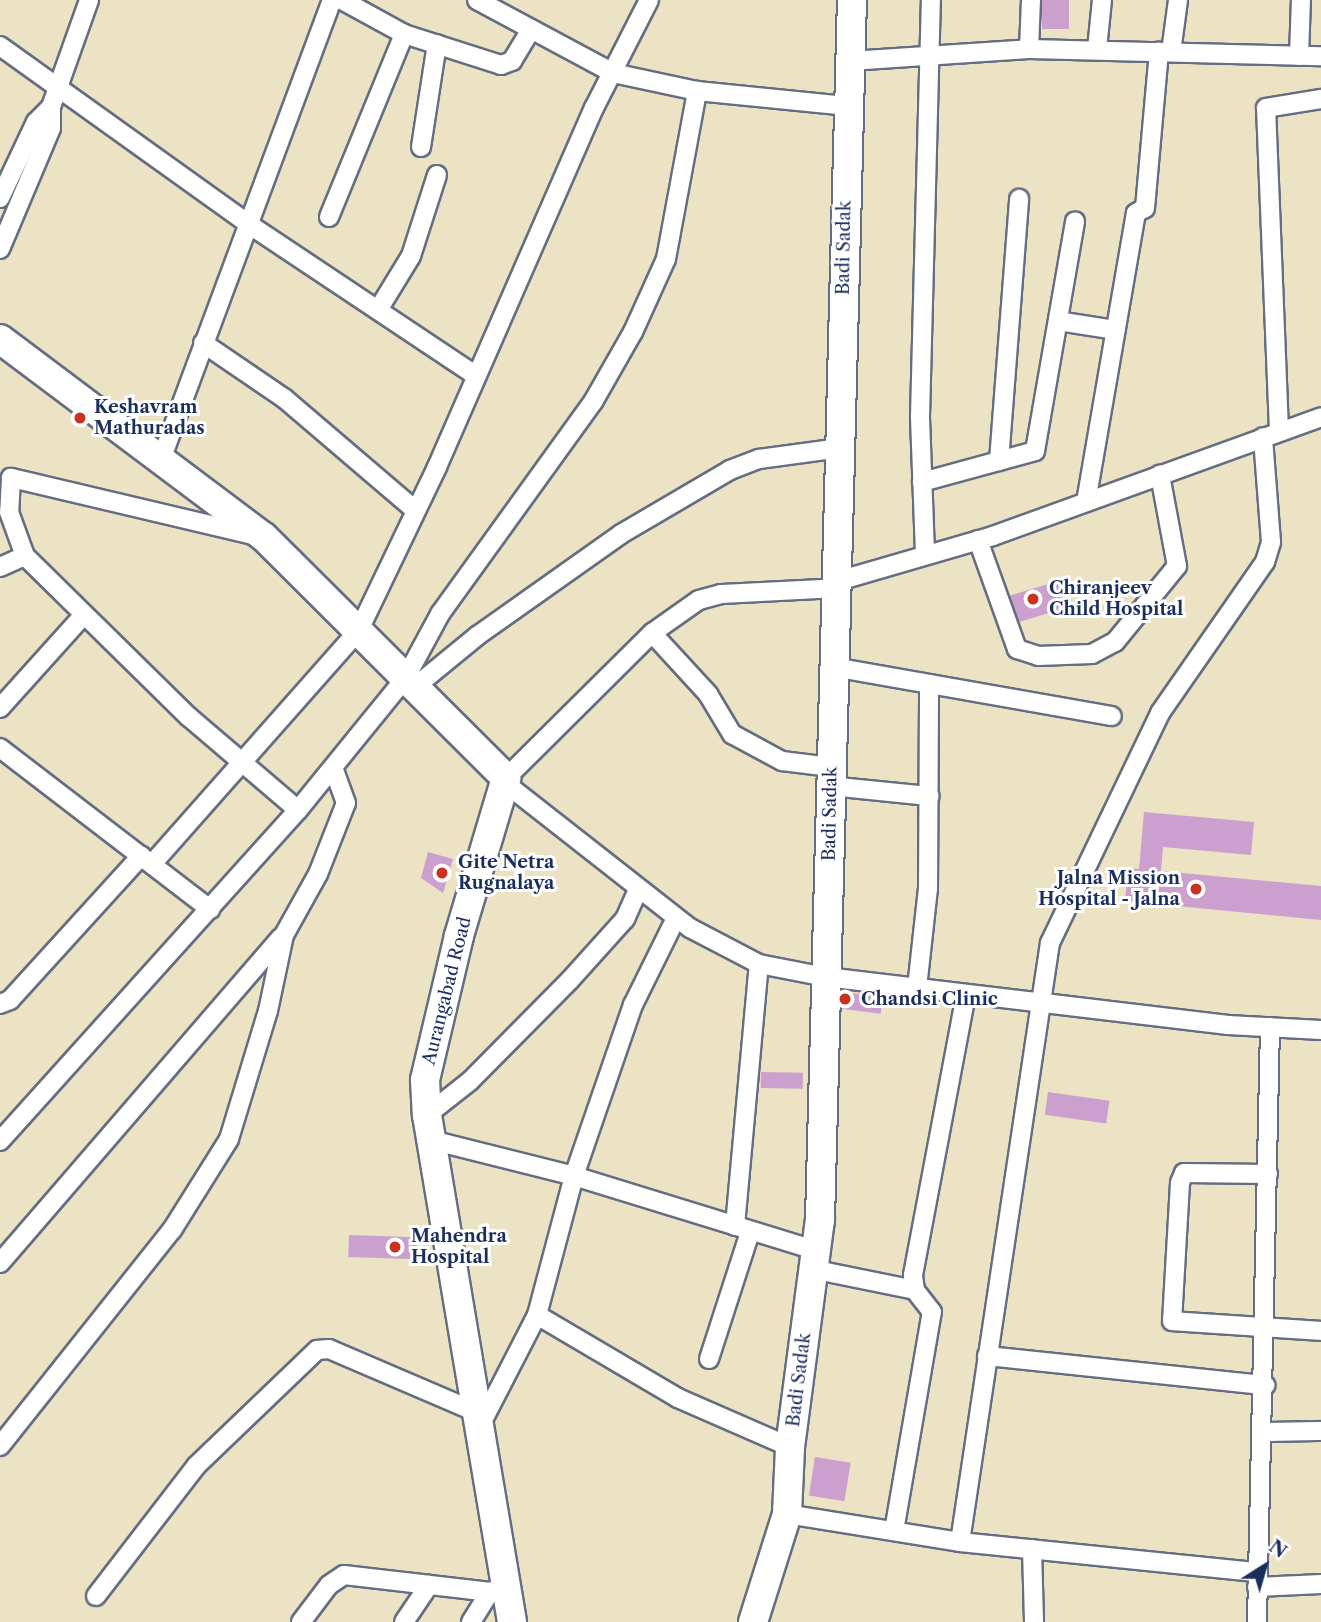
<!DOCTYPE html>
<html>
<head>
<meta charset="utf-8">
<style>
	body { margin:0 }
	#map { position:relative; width:1321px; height:1622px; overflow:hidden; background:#ece3c4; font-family:"Libre Caslon Text",serif }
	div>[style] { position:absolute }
	.building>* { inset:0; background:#cba0cf; transform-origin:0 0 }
	.roads { filter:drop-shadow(2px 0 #646e82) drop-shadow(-2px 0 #646e82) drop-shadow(0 2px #646e82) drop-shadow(0 -2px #646e82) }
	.minor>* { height:18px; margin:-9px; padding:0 9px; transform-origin:9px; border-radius:9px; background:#fff }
	.primary>* { height:28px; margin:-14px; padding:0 14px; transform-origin:14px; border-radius:14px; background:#fff }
	.dots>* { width:19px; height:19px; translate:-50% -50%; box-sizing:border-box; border:4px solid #fff; border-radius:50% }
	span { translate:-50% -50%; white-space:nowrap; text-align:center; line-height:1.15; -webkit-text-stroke:6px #fff; paint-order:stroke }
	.street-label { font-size:18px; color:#1b2f5e }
	.poi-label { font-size:18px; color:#1b2f5e; font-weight:700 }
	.left { translate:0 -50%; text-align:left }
	.right { translate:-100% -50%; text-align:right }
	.north { position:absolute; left:1230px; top:1531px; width:70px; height:70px; -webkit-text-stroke:5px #fff; paint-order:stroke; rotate:37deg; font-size:19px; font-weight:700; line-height:28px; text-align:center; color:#1b2f5e }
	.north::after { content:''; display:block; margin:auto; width:24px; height:32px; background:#1b2f5e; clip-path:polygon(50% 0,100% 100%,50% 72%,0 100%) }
</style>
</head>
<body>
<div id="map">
	<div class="building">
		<div style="left:1042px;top:0;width:27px;height:29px"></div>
		<div style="left:1061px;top:580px;width:28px;height:54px;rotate:73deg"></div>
		<div style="clip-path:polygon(1144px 812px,1254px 822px,1251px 855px,1163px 847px,1161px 871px,1321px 886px,1321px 920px,1125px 901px,1128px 868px,1139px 869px)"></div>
		<div style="clip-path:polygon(428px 852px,453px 859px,443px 893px,421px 878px)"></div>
		<div style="left:843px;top:992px;width:40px;height:17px;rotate:7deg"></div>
		<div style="left:761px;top:1072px;width:42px;height:16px;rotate:1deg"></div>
		<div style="left:1048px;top:1092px;width:62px;height:23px;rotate:8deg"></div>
		<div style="left:349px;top:1235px;width:68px;height:22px;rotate:2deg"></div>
		<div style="left:815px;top:1457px;width:36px;height:39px;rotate:9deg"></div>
	</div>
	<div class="roads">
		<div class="minor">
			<div style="left:342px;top:0;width:71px;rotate:28.7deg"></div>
			<div style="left:404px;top:34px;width:102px;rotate:17.7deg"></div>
			<div style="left:501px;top:65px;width:12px;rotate:-20deg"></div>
			<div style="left:512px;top:61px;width:37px;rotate:-59deg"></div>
			<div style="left:477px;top:0;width:154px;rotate:28.2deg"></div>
			<div style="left:613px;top:73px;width:86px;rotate:12.1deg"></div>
			<div style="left:697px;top:91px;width:152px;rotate:5.7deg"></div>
			<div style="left:0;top:46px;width:304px;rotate:35.6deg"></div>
			<div style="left:247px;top:223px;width:274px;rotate:33.7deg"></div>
			<div style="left:1029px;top:49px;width:49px;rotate:-87.7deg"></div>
			<div style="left:1097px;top:49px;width:49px;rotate:-84.2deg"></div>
			<div style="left:1171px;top:52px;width:52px;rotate:-82.3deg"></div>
			<div style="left:1299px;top:56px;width:56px;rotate:-88deg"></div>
			<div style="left:850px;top:61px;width:179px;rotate:-3.8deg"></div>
			<div style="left:1029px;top:49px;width:292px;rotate:1.4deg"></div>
			<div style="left:421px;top:147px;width:104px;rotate:-81.2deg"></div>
			<div style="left:0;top:198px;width:84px;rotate:-64.7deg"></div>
			<div style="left:36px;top:122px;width:21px;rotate:-45deg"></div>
			<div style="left:329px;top:217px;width:198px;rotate:-67.7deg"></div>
			<div style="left:0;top:249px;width:131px;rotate:-67.1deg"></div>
			<div style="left:51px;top:128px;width:21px;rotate:-90deg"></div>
			<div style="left:51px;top:107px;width:114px;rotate:-70.4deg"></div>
			<div style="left:378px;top:310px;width:63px;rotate:-58.6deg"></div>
			<div style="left:411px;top:256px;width:85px;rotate:-72.2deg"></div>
			<div style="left:1058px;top:321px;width:58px;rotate:9deg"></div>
			<div style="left:203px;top:343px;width:99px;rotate:34.3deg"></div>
			<div style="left:285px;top:399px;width:171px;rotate:40.5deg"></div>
			<div style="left:1279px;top:431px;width:323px;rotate:-92.3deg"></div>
			<div style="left:1266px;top:108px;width:56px;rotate:-9.3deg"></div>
			<div style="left:162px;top:457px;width:488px;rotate:-69.6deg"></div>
			<div style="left:999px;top:461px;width:263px;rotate:-85.6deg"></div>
			<div style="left:922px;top:482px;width:117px;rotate:-15.3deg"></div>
			<div style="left:1035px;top:451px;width:233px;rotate:-80.1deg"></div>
			<div style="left:1086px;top:502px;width:293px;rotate:-80.2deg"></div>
			<div style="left:1136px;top:213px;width:10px;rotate:-29deg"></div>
			<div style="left:1145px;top:208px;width:157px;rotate:-84.9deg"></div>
			<div style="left:253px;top:535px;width:249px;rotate:-166.7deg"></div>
			<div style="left:11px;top:478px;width:34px;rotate:93deg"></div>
			<div style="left:9px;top:512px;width:47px;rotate:70deg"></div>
			<div style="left:25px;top:556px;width:230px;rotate:44.5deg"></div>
			<div style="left:189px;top:717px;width:143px;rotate:40.5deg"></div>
			<div style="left:978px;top:540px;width:116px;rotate:70.3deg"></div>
			<div style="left:1017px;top:649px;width:22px;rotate:18deg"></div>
			<div style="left:1038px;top:656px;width:54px;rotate:-2.1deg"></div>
			<div style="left:1092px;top:654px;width:26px;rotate:-28deg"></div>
			<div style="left:1115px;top:642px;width:98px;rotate:-50.8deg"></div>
			<div style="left:1177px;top:566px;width:93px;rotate:-100.6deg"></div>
			<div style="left:925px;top:554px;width:138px;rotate:-92.1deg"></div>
			<div style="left:920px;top:416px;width:416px;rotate:-88.5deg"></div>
			<div style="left:0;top:567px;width:27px;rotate:-24deg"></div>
			<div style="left:838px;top:581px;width:161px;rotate:-16.2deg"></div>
			<div style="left:993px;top:536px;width:349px;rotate:-19.9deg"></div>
			<div style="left:652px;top:633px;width:83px;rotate:47.4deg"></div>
			<div style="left:708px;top:694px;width:47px;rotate:59deg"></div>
			<div style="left:732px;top:734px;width:57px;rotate:28.4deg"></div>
			<div style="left:782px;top:761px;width:49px;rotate:7deg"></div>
			<div style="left:833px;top:667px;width:283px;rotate:10deg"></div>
			<div style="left:416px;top:686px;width:79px;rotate:-39.3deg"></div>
			<div style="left:477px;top:636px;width:176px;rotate:-35.3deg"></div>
			<div style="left:621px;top:534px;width:126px;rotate:-30.4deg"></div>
			<div style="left:730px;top:470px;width:31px;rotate:-21deg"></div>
			<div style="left:759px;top:459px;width:82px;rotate:-7.7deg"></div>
			<div style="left:0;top:708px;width:122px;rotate:-48deg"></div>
			<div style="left:0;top:748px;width:265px;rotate:37.5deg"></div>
			<div style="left:506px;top:778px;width:206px;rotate:-44.8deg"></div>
			<div style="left:652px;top:633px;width:57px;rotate:-35.1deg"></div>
			<div style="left:699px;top:600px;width:23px;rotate:-15deg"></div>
			<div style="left:721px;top:594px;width:117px;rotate:-2.9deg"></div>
			<div style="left:505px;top:783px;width:235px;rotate:38.1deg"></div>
			<div style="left:690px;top:928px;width:78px;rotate:27.6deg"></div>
			<div style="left:759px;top:964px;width:68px;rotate:11deg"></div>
			<div style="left:826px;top:977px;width:405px;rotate:6.8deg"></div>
			<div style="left:1228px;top:1025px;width:93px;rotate:3.1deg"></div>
			<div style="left:830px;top:786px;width:100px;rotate:5.8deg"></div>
			<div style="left:152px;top:864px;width:312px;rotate:-48.5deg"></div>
			<div style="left:359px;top:630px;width:181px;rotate:-64.4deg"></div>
			<div style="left:437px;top:467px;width:392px;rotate:-66.4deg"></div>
			<div style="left:594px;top:108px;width:121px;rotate:-63deg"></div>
			<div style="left:917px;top:988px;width:100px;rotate:-83.7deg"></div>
			<div style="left:928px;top:889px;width:205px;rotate:-89.7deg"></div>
			<div style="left:0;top:1004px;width:11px;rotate:-22deg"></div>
			<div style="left:10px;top:1000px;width:195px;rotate:-47.7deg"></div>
			<div style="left:427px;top:1115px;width:55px;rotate:-38.3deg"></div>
			<div style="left:470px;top:1081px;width:142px;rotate:-45.3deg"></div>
			<div style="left:570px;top:980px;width:82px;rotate:-48deg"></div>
			<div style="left:625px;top:919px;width:32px;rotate:-66deg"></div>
			<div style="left:431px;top:1140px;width:147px;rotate:14.1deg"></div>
			<div style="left:574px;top:1176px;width:252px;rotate:17.1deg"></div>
			<div style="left:0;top:1141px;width:445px;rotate:-48deg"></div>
			<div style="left:298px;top:810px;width:171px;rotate:-50.9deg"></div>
			<div style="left:406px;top:677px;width:72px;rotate:-61.6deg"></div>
			<div style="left:440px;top:614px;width:261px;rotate:-54.2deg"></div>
			<div style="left:593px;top:402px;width:81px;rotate:-60.3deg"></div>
			<div style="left:633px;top:332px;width:80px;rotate:-65.7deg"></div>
			<div style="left:666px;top:259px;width:171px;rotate:-79.5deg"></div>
			<div style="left:1268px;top:1174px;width:84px;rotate:-179.3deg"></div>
			<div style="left:1184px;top:1173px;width:11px;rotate:112deg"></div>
			<div style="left:1180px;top:1183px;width:138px;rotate:93.3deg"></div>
			<div style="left:1172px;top:1321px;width:149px;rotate:3.8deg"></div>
			<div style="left:735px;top:1226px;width:263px;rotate:-84.8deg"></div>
			<div style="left:0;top:1263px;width:430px;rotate:-49.2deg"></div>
			<div style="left:812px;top:1269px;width:105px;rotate:11.5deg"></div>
			<div style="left:537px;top:1315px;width:164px;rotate:30.5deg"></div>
			<div style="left:678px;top:1398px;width:122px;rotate:23.6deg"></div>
			<div style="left:987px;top:1356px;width:280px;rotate:6deg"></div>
			<div style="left:709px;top:1359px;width:133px;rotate:-72.1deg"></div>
			<div style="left:482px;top:1422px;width:120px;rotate:-62.8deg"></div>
			<div style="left:537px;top:1315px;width:144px;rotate:-75.1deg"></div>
			<div style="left:574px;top:1176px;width:181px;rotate:-71deg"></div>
			<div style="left:633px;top:1005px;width:97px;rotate:-63.7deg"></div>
			<div style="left:1264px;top:1432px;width:57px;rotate:-1deg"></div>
			<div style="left:0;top:1446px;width:276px;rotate:-51.5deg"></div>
			<div style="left:172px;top:1230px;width:107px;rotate:-57.9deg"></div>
			<div style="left:229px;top:1139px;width:134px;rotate:-73.1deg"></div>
			<div style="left:268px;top:1011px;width:78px;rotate:-78.1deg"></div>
			<div style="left:284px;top:935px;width:70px;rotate:-60.9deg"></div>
			<div style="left:318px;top:874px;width:76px;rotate:-68.5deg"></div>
			<div style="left:346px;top:803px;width:37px;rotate:-110deg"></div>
			<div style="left:787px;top:1514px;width:175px;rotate:9.2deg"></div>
			<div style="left:960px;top:1542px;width:299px;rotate:5.8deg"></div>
			<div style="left:894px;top:1531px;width:222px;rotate:-80.2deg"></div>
			<div style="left:932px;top:1312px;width:28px;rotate:-128deg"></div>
			<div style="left:915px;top:1290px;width:15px;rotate:-98deg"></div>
			<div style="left:913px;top:1275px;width:286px;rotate:-79.3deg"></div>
			<div style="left:960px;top:1542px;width:606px;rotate:-81.46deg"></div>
			<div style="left:1050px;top:943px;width:255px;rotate:-64.4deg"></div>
			<div style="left:1160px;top:713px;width:184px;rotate:-55.2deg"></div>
			<div style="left:1265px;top:562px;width:21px;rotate:-73deg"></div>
			<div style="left:1271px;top:542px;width:105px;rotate:-94.4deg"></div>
			<div style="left:1032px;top:1549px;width:73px;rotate:88.4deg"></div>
			<div style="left:1257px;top:1587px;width:64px;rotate:-2.7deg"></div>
			<div style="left:96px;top:1596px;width:164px;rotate:-52.4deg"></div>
			<div style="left:196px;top:1466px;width:168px;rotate:-43.8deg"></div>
			<div style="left:317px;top:1350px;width:12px;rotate:-5deg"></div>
			<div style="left:329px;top:1349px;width:165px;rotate:23.2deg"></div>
			<div style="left:301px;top:1622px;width:46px;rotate:-52.9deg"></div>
			<div style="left:329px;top:1585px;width:18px;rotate:-34deg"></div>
			<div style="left:344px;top:1575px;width:165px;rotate:6.6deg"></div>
			<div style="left:404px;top:1622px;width:45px;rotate:-56deg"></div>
			<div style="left:471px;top:1622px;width:36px;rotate:-58deg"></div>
			<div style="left:1257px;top:1622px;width:595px;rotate:-88.75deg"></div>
		</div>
		<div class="primary">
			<div style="left:0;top:339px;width:330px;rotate:36.9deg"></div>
			<div style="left:264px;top:537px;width:342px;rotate:44.9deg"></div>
			<div style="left:506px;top:778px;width:165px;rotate:106.6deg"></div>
			<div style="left:459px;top:936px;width:148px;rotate:103.3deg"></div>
			<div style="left:425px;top:1080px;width:35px;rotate:87deg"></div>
			<div style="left:427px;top:1115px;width:514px;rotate:80.48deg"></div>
			<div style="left:753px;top:1622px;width:113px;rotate:-72.5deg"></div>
			<div style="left:787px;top:1514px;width:67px;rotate:-87.4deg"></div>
			<div style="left:790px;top:1447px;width:229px;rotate:-82.5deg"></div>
			<div style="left:820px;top:1220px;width:1220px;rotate:-88.5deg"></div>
		</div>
	</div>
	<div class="dots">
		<div style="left:80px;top:418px;background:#c8321e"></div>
		<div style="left:1033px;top:599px;background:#c8321e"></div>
		<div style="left:442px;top:873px;background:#c8321e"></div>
		<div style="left:1196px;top:889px;background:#c8321e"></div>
		<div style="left:845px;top:999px;background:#c8321e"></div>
		<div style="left:395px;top:1247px;background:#c8321e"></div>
	</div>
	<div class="street-label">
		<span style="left:844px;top:248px;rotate:-89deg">Badi Sadak</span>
		<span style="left:830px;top:814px;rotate:-89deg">Badi Sadak</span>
		<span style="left:447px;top:991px;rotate:-76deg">Aurangabad Road</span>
		<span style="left:799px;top:1380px;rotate:-83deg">Badi Sadak</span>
	</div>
	<div class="poi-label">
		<span class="left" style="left:94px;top:418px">Keshavram<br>Mathuradas</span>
		<span class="left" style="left:1049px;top:599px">Chiranjeev<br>Child Hospital</span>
		<span class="left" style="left:458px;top:873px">Gite Netra<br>Rugnalaya</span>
		<span class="right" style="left:1180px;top:889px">Jalna Mission<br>Hospital - Jalna</span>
		<span class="left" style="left:861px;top:999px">Chandsi Clinic</span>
		<span class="left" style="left:411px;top:1247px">Mahendra<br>Hospital</span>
	</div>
	<div class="north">N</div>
</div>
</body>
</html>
